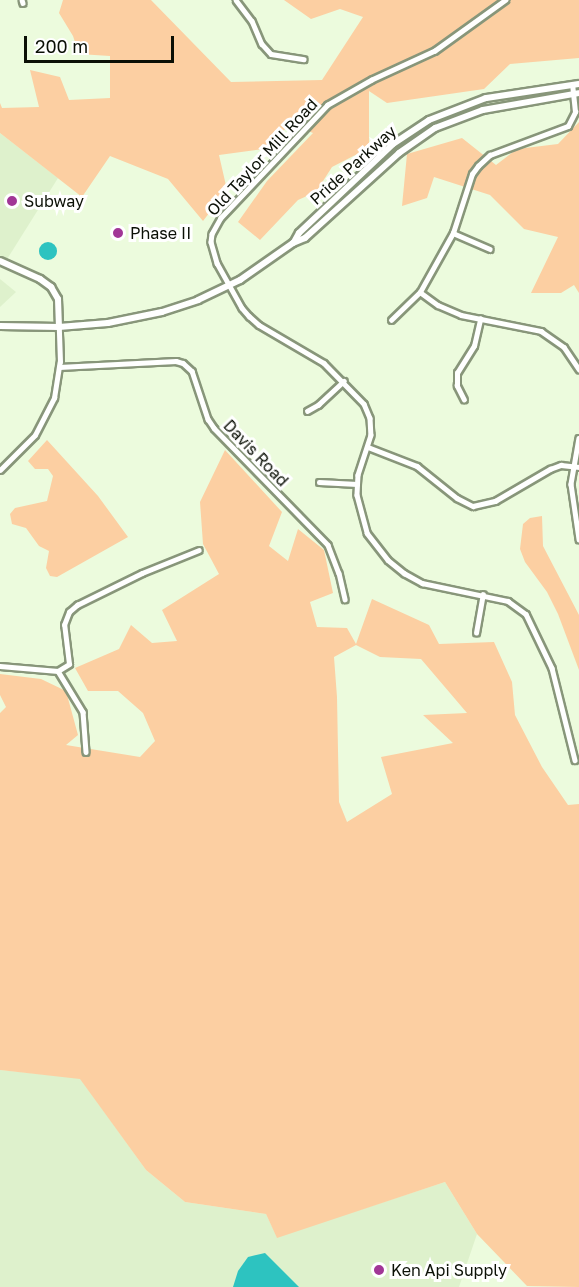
<!DOCTYPE html>
<html>
<head>
<meta charset="utf-8">
<style>
	body { margin:0 }
	#map { position:relative; width:579px; height:1287px; overflow:hidden; background:#ecfbdd; font-family:"Golos Text",sans-serif }
	div>[style] { position:absolute }
	.built>* { inset:0; background:#def1cc }
	.green>* { inset:0; background:#fccfa2 }
	.water>* { inset:0; background:#2dc3c0 }
	.round { border-radius:50% }
	.roads { filter:drop-shadow(2px 0 #88967a) drop-shadow(-2px 0 #88967a) drop-shadow(0 2px #88967a) drop-shadow(0 -2px #88967a) }
	.street>* { height:4.5px; margin:-2.25px; padding:0 2.25px; transform-origin:2.25px; border-radius:2.25px; background:#fff }
	.secondary>* { height:6px; margin:-3px; padding:0 3px; transform-origin:3px; border-radius:3px; background:#fff }
	.dots>* { width:16px; height:16px; translate:-50% -50%; box-sizing:border-box; border:3px solid #fff; border-radius:50% }
	span { translate:-50% -50%; white-space:nowrap; text-align:center; line-height:1.15; -webkit-text-stroke:6px #fff; paint-order:stroke }
	.street-label { font-size:16px; color:#0b1006 }
	.poi-label { font-size:16px; color:#0b1006 }
	.left { translate:0 -50%; text-align:left }
	.scale { position:absolute; left:24px; top:36px; width:150px; height:27px; box-sizing:border-box; border:3px solid #0b1006; border-top:0; padding-left:8px; font-size:18px; line-height:21px; white-space:nowrap; color:#0b1006; -webkit-text-stroke:4px #fff; paint-order:stroke }
</style>
</head>
<body>
<div id="map">
	<div class="built">
		<div style="clip-path:polygon(0 133px,58px 178px,4px 264px,0 261px)"></div>
		<div style="clip-path:polygon(0 279px,16px 292px,0 307px)"></div>
		<div style="clip-path:polygon(0 1070px,80px 1078px,146px 1170px,185px 1202px,266px 1214px,277px 1237px,445px 1182px,477px 1234px,459px 1287px,0 1287px)"></div>
	</div>
	<div class="green">
		<div style="clip-path:polygon(63px 0,151px 0,231px 82px,322px 80px,363px 17px,340px 9px,311px 19px,284px 0,579px 0,579px 58px,510px 64px,484px 89px,387px 103px,369px 91px,369px 148px,332px 167px,316px 192px,298px 200px,260px 240px,238px 222px,267px 181px,313px 133px,291px 124px,263px 149px,219px 155px,227px 190px,203px 221px,168px 179px,110px 156px,82px 197px,0 133px,0 103px,2px 108px,39px 107px,30px 70px,60px 77px,69px 100px,110px 98px,110px 56px,79px 54px,73px 36px,59px 13px)"></div>
		<div style="clip-path:polygon(579px 122px,579px 293px,574px 285px,561px 293px,531px 293px,558px 237px,524px 229px,490px 195px,434px 177px,427px 198px,402px 206px,407px 154px,462px 138px,496px 165px,517px 149px,558px 144px)"></div>
		<div style="clip-path:polygon(47px 440px,98px 496px,128px 537px,57px 577px,50px 576px,46px 568px,49px 551px,39px 546px,26px 528px,12px 524px,10px 514px,15px 508px,47px 501px,53px 476px,48px 469px,35px 469px,28px 461px)"></div>
		<div style="clip-path:polygon(evenodd,225px 450px,282px 512px,269px 546px,288px 561px,298px 529px,324px 550px,333px 593px,310px 602px,317px 627px,347px 628px,356px 644px,372px 599px,429px 625px,439px 644px,494px 642px,512px 682px,515px 715px,542px 767px,568px 805px,579px 804px,579px 1287px,527px 1286px,477px 1234px,445px 1182px,277px 1238px,266px 1214px,185px 1202px,146px 1170px,80px 1079px,0 1070px,0 713px,6px 707px,0 695px,0 674px,41px 679px,66px 691px,78px 735px,66px 745px,140px 757px,155px 741px,143px 713px,118px 691px,88px 691px,75px 668px,119px 649px,131px 625px,152px 643px,177px 641px,162px 610px,219px 574px,203px 544px,200px 502px,225px 450px,356px 645px,380px 657px,421px 659px,467px 713px,423px 715px,453px 743px,381px 757px,392px 794px,347px 822px,339px 802px,337px 697px,334px 657px,356px 645px)"></div>
		<div style="clip-path:polygon(542px 516px,543px 546px,579px 615px,579px 670px,558px 614px,547px 592px,525px 562px,520px 549px,523px 524px,530px 518px)"></div>
	</div>
	<div class="water">
		<div class="round" style="left:39px;top:242px;width:18px;height:18px"></div>
		<div style="clip-path:polygon(265px 1253px,299px 1287px,233px 1287px,238px 1271px,248px 1257px)"></div>
	</div>
	<div class="roads">
		<div class="street">
			<div style="left:22px;top:0;width:3px;rotate:72deg"></div>
			<div style="left:236px;top:0;width:26px;rotate:53deg"></div>
			<div style="left:252px;top:21px;width:25px;rotate:67deg"></div>
			<div style="left:262px;top:44px;width:13px;rotate:48deg"></div>
			<div style="left:271px;top:54px;width:33px;rotate:9deg"></div>
			<div style="left:506px;top:0;width:87px;rotate:144.3deg"></div>
			<div style="left:435px;top:51px;width:69px;rotate:155.3deg"></div>
			<div style="left:372px;top:80px;width:51px;rotate:150.4deg"></div>
			<div style="left:328px;top:105px;width:156px;rotate:133.4deg"></div>
			<div style="left:221px;top:218px;width:18px;rotate:119deg"></div>
			<div style="left:212px;top:234px;width:8px;rotate:97deg"></div>
			<div style="left:211px;top:242px;width:22px;rotate:74deg"></div>
			<div style="left:217px;top:263px;width:51px;rotate:60.9deg"></div>
			<div style="left:242px;top:308px;width:11px;rotate:49deg"></div>
			<div style="left:249px;top:316px;width:13px;rotate:42deg"></div>
			<div style="left:259px;top:325px;width:75px;rotate:30.3deg"></div>
			<div style="left:324px;top:363px;width:57px;rotate:45.7deg"></div>
			<div style="left:364px;top:404px;width:15px;rotate:67deg"></div>
			<div style="left:370px;top:418px;width:17px;rotate:87deg"></div>
			<div style="left:371px;top:435px;width:42px;rotate:108deg"></div>
			<div style="left:358px;top:475px;width:20px;rotate:93deg"></div>
			<div style="left:357px;top:495px;width:39px;rotate:75deg"></div>
			<div style="left:367px;top:533px;width:34px;rotate:52deg"></div>
			<div style="left:388px;top:560px;width:21px;rotate:39deg"></div>
			<div style="left:404px;top:573px;width:21px;rotate:29deg"></div>
			<div style="left:422px;top:583px;width:88px;rotate:11.8deg"></div>
			<div style="left:508px;top:601px;width:22px;rotate:36deg"></div>
			<div style="left:526px;top:614px;width:60px;rotate:64.3deg"></div>
			<div style="left:552px;top:668px;width:95px;rotate:76deg"></div>
			<div style="left:453px;top:233px;width:40px;rotate:23.4deg"></div>
			<div style="left:420px;top:292px;width:22px;rotate:36deg"></div>
			<div style="left:438px;top:305px;width:25px;rotate:23deg"></div>
			<div style="left:461px;top:315px;width:82px;rotate:11.3deg"></div>
			<div style="left:541px;top:331px;width:28px;rotate:35deg"></div>
			<div style="left:564px;top:347px;width:27px;rotate:56deg"></div>
			<div style="left:391px;top:320px;width:40px;rotate:-44deg"></div>
			<div style="left:420px;top:292px;width:68px;rotate:-60.8deg"></div>
			<div style="left:453px;top:233px;width:62px;rotate:-72.1deg"></div>
			<div style="left:472px;top:174px;width:10px;rotate:-53deg"></div>
			<div style="left:478px;top:166px;width:16px;rotate:-43deg"></div>
			<div style="left:490px;top:155px;width:83px;rotate:-20.4deg"></div>
			<div style="left:568px;top:126px;width:16px;rotate:-63deg"></div>
			<div style="left:575px;top:112px;width:27px;rotate:-96deg"></div>
			<div style="left:59px;top:367px;width:117px;rotate:-2.9deg"></div>
			<div style="left:176px;top:361px;width:7px;rotate:16deg"></div>
			<div style="left:183px;top:363px;width:12px;rotate:42deg"></div>
			<div style="left:192px;top:371px;width:51px;rotate:71.6deg"></div>
			<div style="left:208px;top:419px;width:11px;rotate:56deg"></div>
			<div style="left:214px;top:428px;width:163px;rotate:45.7deg"></div>
			<div style="left:328px;top:545px;width:30px;rotate:69deg"></div>
			<div style="left:339px;top:573px;width:27px;rotate:77deg"></div>
			<div style="left:464px;top:400px;width:16px;rotate:-117deg"></div>
			<div style="left:457px;top:386px;width:13px;rotate:-90deg"></div>
			<div style="left:457px;top:373px;width:32px;rotate:-58deg"></div>
			<div style="left:474px;top:346px;width:28px;rotate:-77deg"></div>
			<div style="left:307px;top:411px;width:13px;rotate:-29deg"></div>
			<div style="left:318px;top:405px;width:35px;rotate:-43deg"></div>
			<div style="left:579px;top:438px;width:47px;rotate:99.9deg"></div>
			<div style="left:571px;top:484px;width:56px;rotate:81.7deg"></div>
			<div style="left:368px;top:447px;width:53px;rotate:21.2deg"></div>
			<div style="left:417px;top:466px;width:51px;rotate:38.7deg"></div>
			<div style="left:457px;top:498px;width:18px;rotate:27deg"></div>
			<div style="left:473px;top:506px;width:23px;rotate:-13deg"></div>
			<div style="left:495px;top:501px;width:64px;rotate:-30.2deg"></div>
			<div style="left:550px;top:469px;width:12px;rotate:-20deg"></div>
			<div style="left:561px;top:465px;width:18px;rotate:6deg"></div>
			<div style="left:0;top:470px;width:49px;rotate:-45deg"></div>
			<div style="left:35px;top:435px;width:42px;rotate:-62.8deg"></div>
			<div style="left:54px;top:398px;width:36px;rotate:-81deg"></div>
			<div style="left:60px;top:362px;width:35px;rotate:-92deg"></div>
			<div style="left:319px;top:482px;width:38px;rotate:3deg"></div>
			<div style="left:476px;top:633px;width:39px;rotate:-80deg"></div>
			<div style="left:0;top:666px;width:58px;rotate:4.9deg"></div>
			<div style="left:58px;top:671px;width:48px;rotate:58.6deg"></div>
			<div style="left:83px;top:712px;width:40px;rotate:85.7deg"></div>
			<div style="left:58px;top:671px;width:13px;rotate:-32deg"></div>
			<div style="left:69px;top:664px;width:39px;rotate:-97deg"></div>
			<div style="left:64px;top:625px;width:14px;rotate:-69deg"></div>
			<div style="left:69px;top:612px;width:11px;rotate:-41deg"></div>
			<div style="left:77px;top:605px;width:72px;rotate:-26.2deg"></div>
			<div style="left:142px;top:573px;width:61px;rotate:-22deg"></div>
		</div>
		<div class="secondary">
			<div style="left:294px;top:242px;width:10px;rotate:-61deg"></div>
			<div style="left:299px;top:233px;width:129px;rotate:-43.4deg"></div>
			<div style="left:393px;top:144px;width:43px;rotate:-33.7deg"></div>
			<div style="left:429px;top:120px;width:61px;rotate:-21.1deg"></div>
			<div style="left:486px;top:98px;width:94px;rotate:-8.6deg"></div>
			<div style="left:0;top:261px;width:44px;rotate:24.2deg"></div>
			<div style="left:40px;top:279px;width:14px;rotate:36deg"></div>
			<div style="left:51px;top:287px;width:14px;rotate:60deg"></div>
			<div style="left:58px;top:299px;width:28px;rotate:88deg"></div>
			<div style="left:0;top:326px;width:59px;rotate:1deg"></div>
			<div style="left:59px;top:327px;width:49px;rotate:-4.7deg"></div>
			<div style="left:108px;top:323px;width:55px;rotate:-11.5deg"></div>
			<div style="left:162px;top:312px;width:38px;rotate:-18deg"></div>
			<div style="left:198px;top:300px;width:47px;rotate:-25.5deg"></div>
			<div style="left:240px;top:280px;width:65px;rotate:-34.9deg"></div>
			<div style="left:293px;top:243px;width:13px;rotate:-23deg"></div>
			<div style="left:305px;top:238px;width:127px;rotate:-42.1deg"></div>
			<div style="left:399px;top:153px;width:44px;rotate:-34.8deg"></div>
			<div style="left:435px;top:128px;width:51px;rotate:-20.6deg"></div>
			<div style="left:483px;top:110px;width:97px;rotate:-10deg"></div>
		</div>
	</div>
	<div class="dots">
		<div style="left:12px;top:201px;background:#a13696"></div>
		<div style="left:118px;top:233px;background:#a13696"></div>
		<div style="left:379px;top:1270px;background:#a13696"></div>
	</div>
	<div class="street-label">
		<span style="left:262px;top:157px;rotate:-47deg">Old Taylor Mill Road</span>
		<span style="left:353px;top:165px;rotate:-42deg">Pride Parkway</span>
		<span style="left:256px;top:453px;rotate:46deg">Davis Road</span>
	</div>
	<div class="poi-label">
		<span class="left" style="left:24px;top:201px">Subway</span>
		<span class="left" style="left:130px;top:233px">Phase II</span>
		<span class="left" style="left:391px;top:1270px">Ken Api Supply</span>
	</div>
	<div class="scale">200 m</div>
</div>
</body>
</html>
